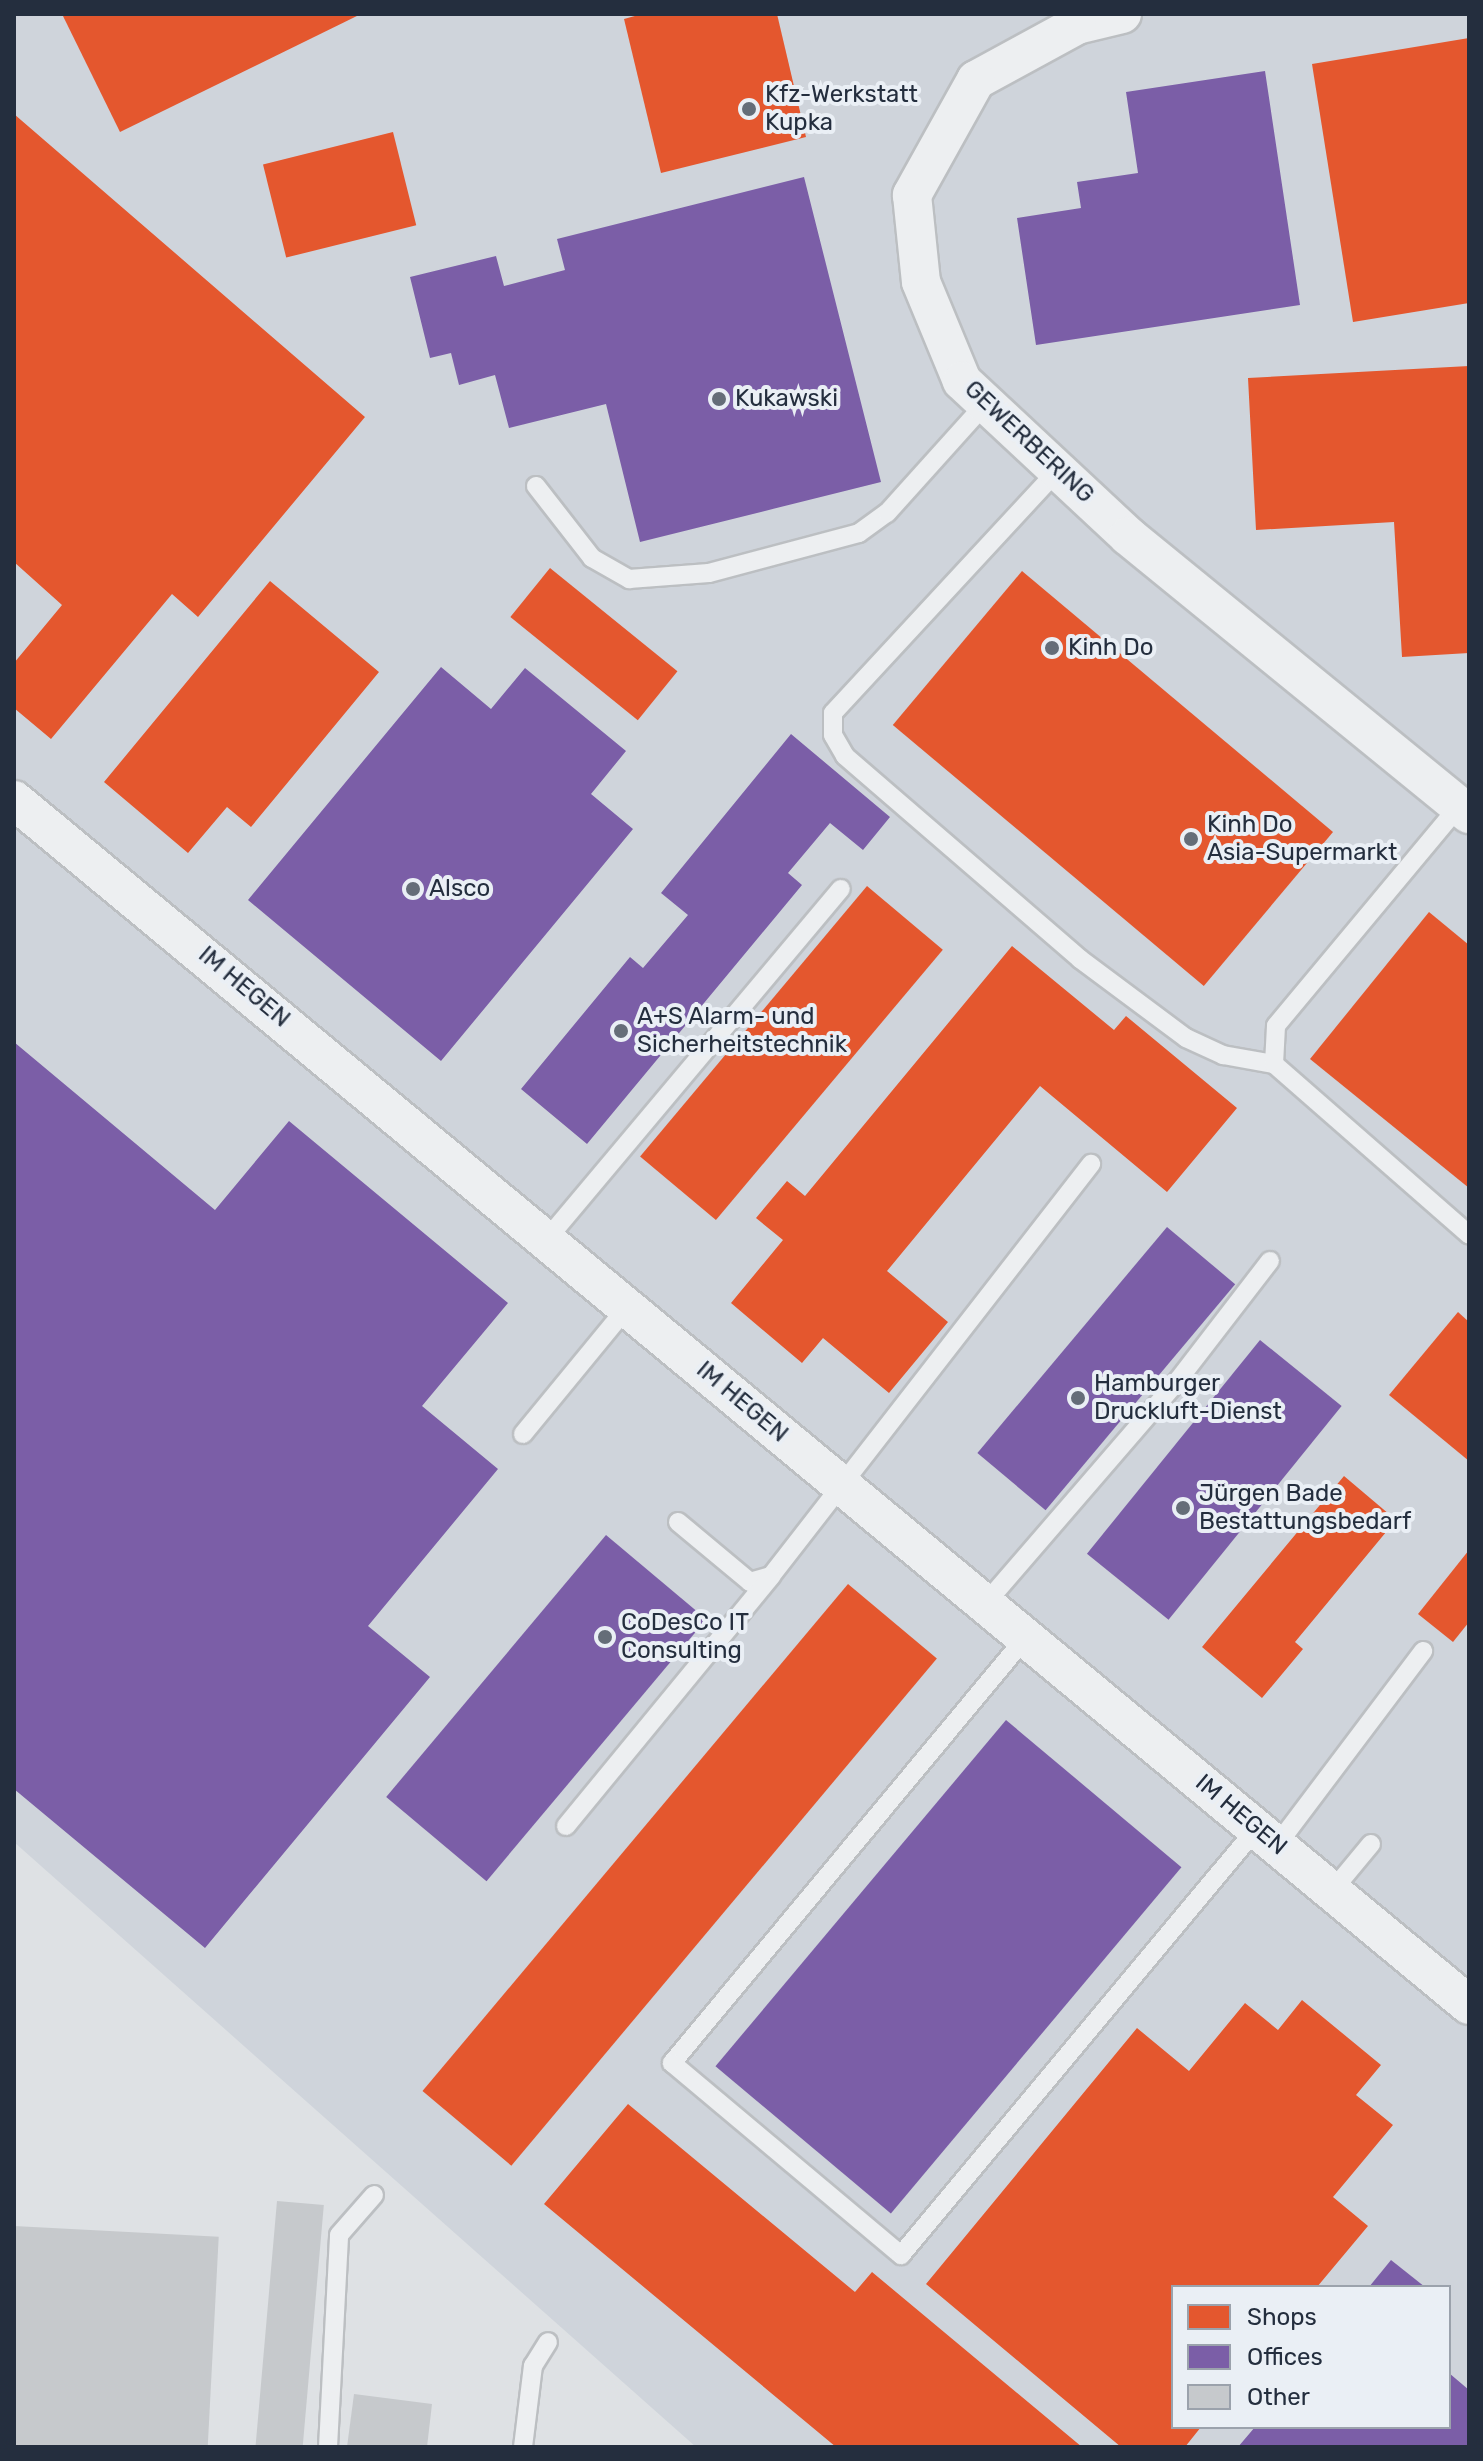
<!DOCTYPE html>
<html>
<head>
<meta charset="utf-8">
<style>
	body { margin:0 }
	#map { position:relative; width:1483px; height:2461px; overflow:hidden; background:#dee1e4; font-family:Rubik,sans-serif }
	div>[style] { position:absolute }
	.built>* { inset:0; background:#cfd4db }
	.shops>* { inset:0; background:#e4572e; transform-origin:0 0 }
	.offices>* { inset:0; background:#7b5ea7; transform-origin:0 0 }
	.building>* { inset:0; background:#c6c9cc; transform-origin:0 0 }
	.roads { filter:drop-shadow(2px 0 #bcbfc2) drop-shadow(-2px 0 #bcbfc2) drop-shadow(0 2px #bcbfc2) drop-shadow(0 -2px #bcbfc2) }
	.lane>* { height:18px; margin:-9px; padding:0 9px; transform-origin:9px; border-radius:9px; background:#edeff1 }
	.street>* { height:38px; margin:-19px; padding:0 19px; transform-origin:19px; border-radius:19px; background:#edeff1 }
	.dots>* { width:22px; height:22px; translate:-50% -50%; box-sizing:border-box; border:4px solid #eaeff5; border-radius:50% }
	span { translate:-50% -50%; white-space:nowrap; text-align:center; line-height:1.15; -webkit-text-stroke:8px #eaeff5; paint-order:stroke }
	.poi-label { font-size:24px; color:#242e3e }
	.left { translate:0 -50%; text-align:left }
	.street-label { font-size:24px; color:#242e3e }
	.frame { position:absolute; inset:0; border:16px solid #242e3e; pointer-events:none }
	.legend { position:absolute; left:1171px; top:2285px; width:280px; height:144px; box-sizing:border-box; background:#eaeff5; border:2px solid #9ba2ac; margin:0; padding:10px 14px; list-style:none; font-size:24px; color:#242e3e }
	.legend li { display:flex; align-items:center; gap:16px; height:40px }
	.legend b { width:40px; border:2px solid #9ba2ac }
</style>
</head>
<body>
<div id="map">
	<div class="built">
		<div style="clip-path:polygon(evenodd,14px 14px,1469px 14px,1469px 2447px,696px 2447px,14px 1842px,14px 14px,1173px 2287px,1449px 2287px,1449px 2427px,1173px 2427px,1173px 2287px)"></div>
	</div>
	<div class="shops">
		<div style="clip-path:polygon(62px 14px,361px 14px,120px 132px)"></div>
		<div style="clip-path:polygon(642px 14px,777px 14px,806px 137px,661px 173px,624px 19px)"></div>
		<div style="clip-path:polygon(1469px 38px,1469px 303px,1353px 322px,1312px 64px)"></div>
		<div style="clip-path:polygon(14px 114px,365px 417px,198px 617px,172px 594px,51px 739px,14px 708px,14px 663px,62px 605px,14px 562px)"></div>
		<div style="left:393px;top:132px;width:96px;height:134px;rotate:76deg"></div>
		<div style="clip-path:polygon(1469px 366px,1469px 653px,1402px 657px,1394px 522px,1256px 530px,1248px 378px)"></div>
		<div style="left:550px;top:568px;width:164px;height:63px;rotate:39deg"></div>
		<div style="left:1022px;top:571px;width:406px;height:201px;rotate:40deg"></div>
		<div style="clip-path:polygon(270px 581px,379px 672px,251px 827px,227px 807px,188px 853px,104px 782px)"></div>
		<div style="left:867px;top:886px;width:99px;height:353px;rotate:40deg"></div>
		<div style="clip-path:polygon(1429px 912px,1469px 945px,1469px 1188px,1310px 1059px)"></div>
		<div style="clip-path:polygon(1012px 946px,1114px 1030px,1126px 1016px,1237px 1108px,1167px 1192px,1040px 1086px,887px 1271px,948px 1322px,889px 1393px,823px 1338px,802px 1363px,731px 1303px,783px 1240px,756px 1218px,787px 1181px,805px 1196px)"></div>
		<div style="clip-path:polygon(1458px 1312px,1469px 1322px,1469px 1461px,1389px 1395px)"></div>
		<div style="clip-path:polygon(1344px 1476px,1396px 1520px,1295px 1642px,1303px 1649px,1262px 1698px,1202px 1647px)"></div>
		<div style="clip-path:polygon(1469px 1550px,1469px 1622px,1453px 1642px,1418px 1614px)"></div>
		<div style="left:848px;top:1584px;width:116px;height:662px;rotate:40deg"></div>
		<div style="clip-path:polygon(1302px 2000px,1381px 2065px,1356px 2095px,1393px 2125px,1333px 2197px,1368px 2226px,1317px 2287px,1173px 2287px,1173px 2427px,1201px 2427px,1185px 2447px,1121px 2447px,926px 2284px,1137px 2028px,1189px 2071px,1245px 2003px,1278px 2030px)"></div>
		<div style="clip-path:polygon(628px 2104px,855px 2292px,872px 2272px,1082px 2447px,836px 2447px,544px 2204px)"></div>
	</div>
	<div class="offices">
		<div style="clip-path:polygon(1265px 71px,1300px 305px,1036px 345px,1017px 218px,1081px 208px,1077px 182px,1138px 173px,1126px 92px)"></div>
		<div style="clip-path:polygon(804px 177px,881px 482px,640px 542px,606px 404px,509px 428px,495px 375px,459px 385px,451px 353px,430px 358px,410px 277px,496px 256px,504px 286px,565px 270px,557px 239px)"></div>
		<div style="clip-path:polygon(441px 667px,491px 709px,525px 668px,626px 751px,591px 794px,633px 829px,441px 1061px,248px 900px)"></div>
		<div style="clip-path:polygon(791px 734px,890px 817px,863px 850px,830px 823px,788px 873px,802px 885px,587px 1144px,521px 1089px,630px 957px,643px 968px,688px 915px,661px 893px)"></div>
		<div style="clip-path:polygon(14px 1042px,215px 1210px,289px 1121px,508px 1303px,422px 1406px,498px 1469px,368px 1626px,430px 1677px,205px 1948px,14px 1789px)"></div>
		<div style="left:1167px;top:1227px;width:89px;height:295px;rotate:40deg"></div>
		<div style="left:1260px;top:1340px;width:105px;height:275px;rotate:39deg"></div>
		<div style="left:606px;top:1535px;width:131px;height:342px;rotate:40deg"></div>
		<div style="left:1006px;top:1720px;width:229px;height:452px;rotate:40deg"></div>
		<div style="clip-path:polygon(1391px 2260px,1425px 2287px,1369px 2287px)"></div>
		<div style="clip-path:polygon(1449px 2373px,1469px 2390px,1469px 2447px,1238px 2447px,1255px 2427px,1449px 2427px)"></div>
	</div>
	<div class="building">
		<div style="left:277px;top:2201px;width:47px;height:247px;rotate:5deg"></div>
		<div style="left:14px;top:2226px;width:205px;height:221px;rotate:3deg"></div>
		<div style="clip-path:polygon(354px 2394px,432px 2404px,427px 2447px,347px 2447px)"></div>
	</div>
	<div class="roads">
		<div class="lane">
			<div style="left:1058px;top:470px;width:331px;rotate:132.8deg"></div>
			<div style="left:833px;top:713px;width:22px;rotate:90deg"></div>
			<div style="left:833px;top:735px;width:24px;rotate:60deg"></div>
			<div style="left:845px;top:756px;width:311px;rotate:40.8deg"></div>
			<div style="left:1080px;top:959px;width:132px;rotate:36.7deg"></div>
			<div style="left:1186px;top:1038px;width:41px;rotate:24.7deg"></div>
			<div style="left:1223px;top:1055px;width:52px;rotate:10deg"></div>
			<div style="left:536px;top:486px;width:91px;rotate:52.1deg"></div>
			<div style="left:592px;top:558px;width:43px;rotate:29.6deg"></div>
			<div style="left:629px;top:579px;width:80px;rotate:-4.3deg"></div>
			<div style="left:709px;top:573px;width:155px;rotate:-14.9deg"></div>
			<div style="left:859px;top:533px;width:34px;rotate:-36deg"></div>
			<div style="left:887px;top:513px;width:147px;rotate:-48deg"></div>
			<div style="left:1459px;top:806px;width:286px;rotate:129.8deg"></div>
			<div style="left:1276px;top:1026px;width:38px;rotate:93deg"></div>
			<div style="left:1274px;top:1064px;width:259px;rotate:41.2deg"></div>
			<div style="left:547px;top:1239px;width:457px;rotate:-50deg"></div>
			<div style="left:523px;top:1434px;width:166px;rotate:-50.6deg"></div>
			<div style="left:678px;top:1522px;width:94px;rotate:39.8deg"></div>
			<div style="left:750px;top:1582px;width:22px;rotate:-16deg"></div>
			<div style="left:771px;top:1576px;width:522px;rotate:-52.16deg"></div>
			<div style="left:985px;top:1604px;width:297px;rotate:-49.2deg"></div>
			<div style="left:1179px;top:1379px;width:149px;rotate:-52.4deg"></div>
			<div style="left:1026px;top:1637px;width:554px;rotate:129.73deg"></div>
			<div style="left:672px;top:2063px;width:299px;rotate:40deg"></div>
			<div style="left:901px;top:2255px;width:556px;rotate:-50.18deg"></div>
			<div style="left:566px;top:1826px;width:323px;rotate:-50.6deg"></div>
			<div style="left:1277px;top:1845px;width:243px;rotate:-53deg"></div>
			<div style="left:1332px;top:1891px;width:61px;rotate:-50.3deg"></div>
			<div style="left:328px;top:2447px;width:212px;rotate:-87deg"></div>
			<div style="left:339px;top:2235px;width:53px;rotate:-48.8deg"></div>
			<div style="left:523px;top:2447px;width:82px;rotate:-83deg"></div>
			<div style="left:533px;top:2366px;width:28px;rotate:-58deg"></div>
		</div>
		<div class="street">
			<div style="left:1122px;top:14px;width:46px;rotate:166.3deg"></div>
			<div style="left:1077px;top:25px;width:115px;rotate:151.4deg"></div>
			<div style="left:976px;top:80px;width:132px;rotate:119.1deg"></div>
			<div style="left:912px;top:195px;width:87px;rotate:84.1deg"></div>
			<div style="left:921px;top:282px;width:107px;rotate:67.5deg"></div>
			<div style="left:962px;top:381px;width:227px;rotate:43deg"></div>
			<div style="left:1128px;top:536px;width:440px;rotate:39.2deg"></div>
			<div style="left:14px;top:800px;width:1889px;rotate:39.63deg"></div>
		</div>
	</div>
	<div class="dots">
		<div style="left:749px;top:109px;background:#656d78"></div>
		<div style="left:719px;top:399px;background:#656d78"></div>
		<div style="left:1052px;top:648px;background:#656d78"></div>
		<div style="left:1191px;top:839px;background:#656d78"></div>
		<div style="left:413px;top:889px;background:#656d78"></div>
		<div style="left:621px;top:1031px;background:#656d78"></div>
		<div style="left:1078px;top:1398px;background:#656d78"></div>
		<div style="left:1183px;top:1508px;background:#656d78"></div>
		<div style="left:605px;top:1637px;background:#656d78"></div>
	</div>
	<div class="poi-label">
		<span class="left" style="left:765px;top:109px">Kfz-Werkstatt<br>Kupka</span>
		<span class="left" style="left:735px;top:399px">Kukawski</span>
		<span class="left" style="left:1068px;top:648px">Kinh Do</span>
		<span class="left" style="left:1207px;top:839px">Kinh Do<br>Asia-Supermarkt</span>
		<span class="left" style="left:429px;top:889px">Alsco</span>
		<span class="left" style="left:637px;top:1031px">A+S Alarm- und<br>Sicherheitstechnik</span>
		<span class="left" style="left:1094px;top:1398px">Hamburger<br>Druckluft-Dienst</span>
		<span class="left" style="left:1199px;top:1508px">Jürgen Bade<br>Bestattungsbedarf</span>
		<span class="left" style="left:621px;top:1637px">CoDesCo IT<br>Consulting</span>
	</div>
	<div class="street-label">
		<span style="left:1029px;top:442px;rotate:43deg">GEWERBERING</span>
		<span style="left:244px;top:987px;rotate:40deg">IM HEGEN</span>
		<span style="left:742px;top:1402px;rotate:40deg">IM HEGEN</span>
		<span style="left:1241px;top:1815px;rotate:40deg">IM HEGEN</span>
	</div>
	<div class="frame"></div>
	<ul class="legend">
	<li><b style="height:22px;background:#e4572e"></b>Shops</li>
	<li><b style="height:22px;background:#7b5ea7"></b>Offices</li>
	<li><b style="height:22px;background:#c6c9cc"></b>Other</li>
	</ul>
</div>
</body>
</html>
